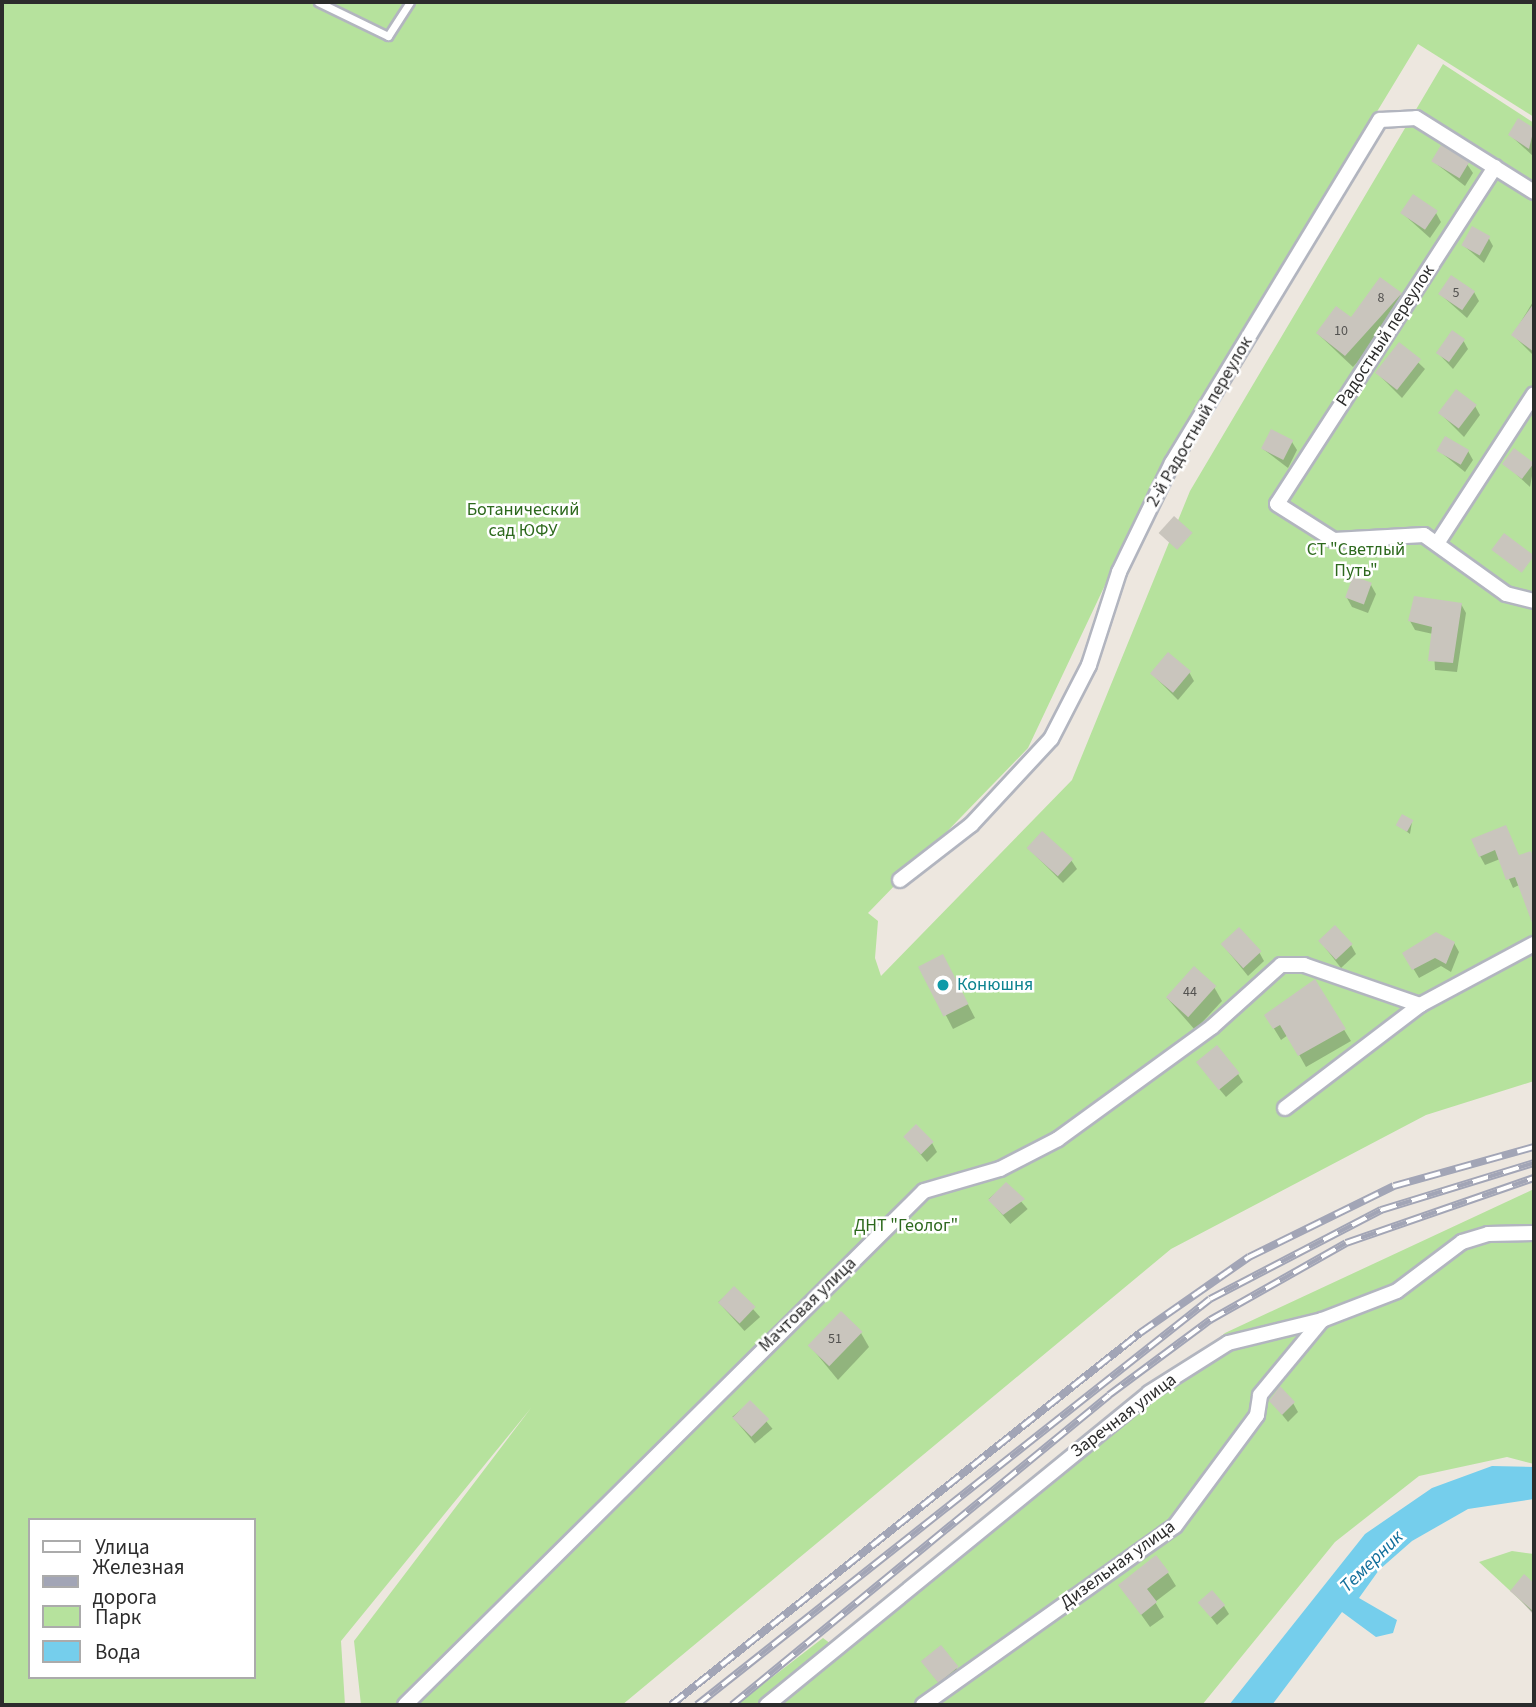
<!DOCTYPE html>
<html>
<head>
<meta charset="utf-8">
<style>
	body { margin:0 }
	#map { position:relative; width:1536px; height:1707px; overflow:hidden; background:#ede7df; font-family:"Source Sans 3",sans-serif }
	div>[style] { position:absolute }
	.green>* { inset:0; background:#b6e29d }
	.water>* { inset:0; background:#75ceec }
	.shadow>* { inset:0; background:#0003; transform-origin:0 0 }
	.building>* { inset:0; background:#c9c5bd; transform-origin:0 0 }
	.roads { filter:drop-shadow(2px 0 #b2b5bf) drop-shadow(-2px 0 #b2b5bf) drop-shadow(0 2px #b2b5bf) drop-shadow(0 -2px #b2b5bf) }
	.lane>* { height:7px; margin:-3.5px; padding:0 3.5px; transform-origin:3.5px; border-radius:3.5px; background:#fff }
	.street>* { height:14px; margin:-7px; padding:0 7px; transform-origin:7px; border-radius:7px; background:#fff }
	.rail>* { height:8px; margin-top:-4px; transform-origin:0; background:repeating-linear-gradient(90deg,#fff 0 16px,#a2a5b6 0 32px); box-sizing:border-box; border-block:2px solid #a2a5b6 }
	.dots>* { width:19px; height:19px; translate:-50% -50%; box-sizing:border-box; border:4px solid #fff; border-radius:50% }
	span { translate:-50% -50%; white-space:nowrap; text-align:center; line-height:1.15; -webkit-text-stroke:5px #fff; paint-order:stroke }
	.number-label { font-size:14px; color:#535250 }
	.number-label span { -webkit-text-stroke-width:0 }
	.street-label { font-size:18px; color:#2c2c2c }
	.park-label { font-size:18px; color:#2d691d }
	.culture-label { font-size:18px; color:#0d838f }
	.left { translate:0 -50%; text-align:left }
	.water-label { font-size:19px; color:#116e9b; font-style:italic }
	.frame { position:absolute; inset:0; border:4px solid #2c2c2c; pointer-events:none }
	.legend { position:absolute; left:28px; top:1518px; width:228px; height:161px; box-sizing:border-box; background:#fff; border:2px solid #ababab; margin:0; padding:9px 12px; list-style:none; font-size:21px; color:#2c2c2c }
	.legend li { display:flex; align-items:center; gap:14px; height:35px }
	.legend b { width:35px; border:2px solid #ababab }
</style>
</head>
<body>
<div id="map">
	<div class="green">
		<div style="clip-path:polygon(evenodd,2px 2px,1534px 2px,1534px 117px,1418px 44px,1158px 473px,1028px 748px,868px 913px,878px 921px,875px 958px,881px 976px,1072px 780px,1190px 491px,1443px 64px,1534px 123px,1534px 1081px,1426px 1115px,1171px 1249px,622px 1705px,361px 1705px,354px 1641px,531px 1408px,341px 1641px,345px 1705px,2px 1705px,2px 2px,30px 1520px,254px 1520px,254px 1677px,30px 1677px,30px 1520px)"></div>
		<div style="clip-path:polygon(1534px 1189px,1534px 1464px,1507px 1457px,1419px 1476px,1335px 1542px,1202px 1705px,772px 1705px,1054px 1483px,1225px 1333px)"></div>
		<div style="clip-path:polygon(1512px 1551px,1534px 1554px,1534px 1613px,1479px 1562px)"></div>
		<div style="clip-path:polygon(823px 1638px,831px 1644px,763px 1705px,736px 1705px)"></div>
	</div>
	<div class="water">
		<div style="clip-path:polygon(1492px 1466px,1534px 1467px,1534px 1499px,1468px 1509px,1412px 1541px,1379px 1570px,1359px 1598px,1397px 1620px,1393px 1633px,1376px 1637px,1342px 1612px,1272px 1705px,1229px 1705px,1365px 1534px,1432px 1488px)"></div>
	</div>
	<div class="shadow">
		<div style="clip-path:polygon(1519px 121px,1534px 130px,1534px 157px,1510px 135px)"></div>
		<div style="clip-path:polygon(1434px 162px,1467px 164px,1473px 173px,1465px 186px)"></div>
		<div style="clip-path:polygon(1402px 213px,1436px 213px,1441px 222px,1430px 238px)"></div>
		<div style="clip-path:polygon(1488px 237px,1493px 246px,1484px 263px,1463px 245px)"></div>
		<div style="clip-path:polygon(1474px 292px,1479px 301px,1467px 318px,1440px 294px)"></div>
		<div style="clip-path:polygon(1400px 294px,1407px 306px,1353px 367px,1318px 334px)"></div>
		<div style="clip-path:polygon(1534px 300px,1534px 356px,1513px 335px)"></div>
		<div style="clip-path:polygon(1463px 340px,1468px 349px,1453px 369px,1437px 352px)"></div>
		<div style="clip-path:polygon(1399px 344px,1425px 369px,1402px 398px,1377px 373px)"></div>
		<div style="clip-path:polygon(1475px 406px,1480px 415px,1464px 437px,1440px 413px)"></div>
		<div style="clip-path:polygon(1292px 442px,1297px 450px,1288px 468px,1263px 449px)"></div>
		<div style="clip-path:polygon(1438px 450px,1468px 451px,1473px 460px,1465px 472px)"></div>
		<div style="clip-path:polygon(1514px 451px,1534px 465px,1530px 487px,1505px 464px)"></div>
		<div style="clip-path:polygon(1371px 585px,1376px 594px,1368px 613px,1352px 607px,1347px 598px)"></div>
		<div style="clip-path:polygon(1461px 604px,1466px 613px,1457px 672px,1435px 670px,1433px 634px,1415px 630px,1410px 621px)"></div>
		<div style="clip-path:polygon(1189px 672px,1194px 681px,1178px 700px,1151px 673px)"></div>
		<div style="clip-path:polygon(1412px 822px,1410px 834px,1398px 825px)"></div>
		<div style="clip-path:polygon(1505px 827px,1519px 857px,1530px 853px,1534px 860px,1534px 927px,1519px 885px,1513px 888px,1500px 859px,1485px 865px,1480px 856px)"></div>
		<div style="clip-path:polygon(1029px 849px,1071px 860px,1077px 869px,1063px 883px)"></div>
		<div style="clip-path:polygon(1320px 941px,1351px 945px,1356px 954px,1341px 968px)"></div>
		<div style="clip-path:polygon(1454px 943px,1459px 952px,1451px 972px,1441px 966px,1419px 978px,1404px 953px)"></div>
		<div style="clip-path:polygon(1222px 944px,1259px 952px,1264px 961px,1248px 976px)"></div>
		<div style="clip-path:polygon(921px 967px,950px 970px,975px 1018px,953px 1029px)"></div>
		<div style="clip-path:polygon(1314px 981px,1351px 1041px,1306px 1067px,1288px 1035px,1281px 1040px,1273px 1027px)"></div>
		<div style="clip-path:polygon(1214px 987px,1222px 1001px,1195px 1030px,1167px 998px)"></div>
		<div style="clip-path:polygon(1204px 1071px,1238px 1074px,1243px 1082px,1226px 1097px)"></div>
		<div style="clip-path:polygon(905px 1136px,932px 1143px,937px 1152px,927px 1162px)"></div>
		<div style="left:1006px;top:1184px;width:33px;height:23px;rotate:49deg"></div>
		<div style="left:734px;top:1288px;width:39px;height:21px;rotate:48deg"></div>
		<div style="clip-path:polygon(861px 1333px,869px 1347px,838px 1380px,810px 1346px)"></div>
		<div style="clip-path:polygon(1271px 1401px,1293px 1403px,1298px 1412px,1288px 1422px)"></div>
		<div style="left:750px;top:1402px;width:35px;height:23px;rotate:50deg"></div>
		<div style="clip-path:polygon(1168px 1573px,1176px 1586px,1155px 1602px,1164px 1617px,1150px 1627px,1120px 1585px)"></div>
		<div style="clip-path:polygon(1524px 1576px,1534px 1585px,1534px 1615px,1512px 1591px)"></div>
		<div style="clip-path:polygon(1200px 1603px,1224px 1606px,1229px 1614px,1217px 1625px)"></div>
		<div style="left:941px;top:1647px;width:37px;height:23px;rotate:54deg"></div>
	</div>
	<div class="building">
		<div style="clip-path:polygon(1518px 118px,1534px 128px,1529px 149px,1508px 135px)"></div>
		<div style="left:1441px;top:145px;width:33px;height:19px;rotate:31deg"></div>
		<div style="left:1413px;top:194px;width:30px;height:23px;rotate:34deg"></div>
		<div style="left:1472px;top:226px;width:21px;height:22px;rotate:29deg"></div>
		<div style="left:1451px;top:275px;width:29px;height:23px;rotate:34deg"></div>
		<div style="clip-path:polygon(1380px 277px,1402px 293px,1345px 356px,1316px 333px,1336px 306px,1351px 317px)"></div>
		<div style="clip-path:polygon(1534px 303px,1534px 352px,1511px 335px)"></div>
		<div style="left:1452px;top:330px;width:16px;height:28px;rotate:35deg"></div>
		<div style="left:1399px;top:342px;width:28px;height:39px;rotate:38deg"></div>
		<div style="left:1456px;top:389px;width:26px;height:30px;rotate:37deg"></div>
		<div style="left:1271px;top:429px;width:25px;height:22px;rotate:27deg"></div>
		<div style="left:1445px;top:436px;width:28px;height:17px;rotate:30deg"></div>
		<div style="left:1514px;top:448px;width:25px;height:20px;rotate:37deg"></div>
		<div style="left:1174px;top:516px;width:25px;height:23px;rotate:42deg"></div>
		<div style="left:1504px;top:533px;width:38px;height:21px;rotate:37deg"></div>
		<div style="left:1353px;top:576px;width:20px;height:23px;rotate:20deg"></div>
		<div style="clip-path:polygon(1414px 596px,1462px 603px,1453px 663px,1428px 661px,1432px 627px,1408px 621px)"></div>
		<div style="left:1168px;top:652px;width:30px;height:28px;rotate:40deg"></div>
		<div style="left:1402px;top:814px;width:13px;height:13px;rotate:29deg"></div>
		<div style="clip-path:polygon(1506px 825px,1519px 855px,1531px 851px,1534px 860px,1534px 928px,1515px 877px,1506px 880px,1495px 850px,1479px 857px,1471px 839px)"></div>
		<div style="left:1042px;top:831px;width:42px;height:23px;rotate:42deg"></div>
		<div style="left:1335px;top:925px;width:26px;height:23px;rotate:47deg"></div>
		<div style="left:1239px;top:927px;width:33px;height:25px;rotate:47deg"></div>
		<div style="clip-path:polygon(1436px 932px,1455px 942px,1446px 964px,1435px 958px,1412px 970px,1402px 953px)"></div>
		<div style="left:943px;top:954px;width:56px;height:28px;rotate:63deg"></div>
		<div style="left:1194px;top:966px;width:30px;height:42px;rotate:42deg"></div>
		<div style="clip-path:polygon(1315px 979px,1346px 1029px,1298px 1056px,1280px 1025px,1273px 1029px,1264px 1015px)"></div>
		<div style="left:1217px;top:1045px;width:36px;height:27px;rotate:51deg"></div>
		<div style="left:916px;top:1124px;width:25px;height:18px;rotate:45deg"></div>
		<div style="clip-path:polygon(1006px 1182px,1025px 1199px,1003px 1215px,988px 1200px)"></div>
		<div style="left:734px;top:1286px;width:30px;height:23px;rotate:44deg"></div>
		<div style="left:841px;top:1311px;width:30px;height:48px;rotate:44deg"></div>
		<div style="clip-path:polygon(1280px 1386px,1295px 1402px,1282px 1415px,1269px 1401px)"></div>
		<div style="left:750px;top:1400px;width:27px;height:25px;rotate:45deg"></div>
		<div style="clip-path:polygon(1156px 1555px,1169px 1572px,1147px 1589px,1157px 1602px,1141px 1615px,1118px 1585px)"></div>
		<div style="clip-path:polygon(1524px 1574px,1534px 1583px,1534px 1612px,1510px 1591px)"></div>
		<div style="left:1212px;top:1590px;width:20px;height:19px;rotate:49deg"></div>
		<div style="left:941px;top:1645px;width:28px;height:26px;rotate:51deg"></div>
	</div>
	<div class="roads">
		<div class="lane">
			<div style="left:318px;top:2px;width:78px;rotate:25.9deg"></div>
			<div style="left:388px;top:36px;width:40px;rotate:-57.1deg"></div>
		</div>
		<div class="street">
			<div style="left:1495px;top:167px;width:401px;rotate:122.9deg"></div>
			<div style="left:1277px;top:504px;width:67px;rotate:32.3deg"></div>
			<div style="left:1334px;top:540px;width:90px;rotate:-3.2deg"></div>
			<div style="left:1424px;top:535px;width:101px;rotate:35.7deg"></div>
			<div style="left:1506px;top:594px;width:29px;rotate:14deg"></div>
			<div style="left:1438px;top:542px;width:176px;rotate:-57deg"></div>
			<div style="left:900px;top:880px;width:90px;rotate:-37.8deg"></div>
			<div style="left:971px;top:825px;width:117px;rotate:-47.1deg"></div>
			<div style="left:1051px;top:739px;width:83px;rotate:-62.8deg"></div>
			<div style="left:1089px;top:665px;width:98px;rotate:-72.1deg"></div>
			<div style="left:1119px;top:572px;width:121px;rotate:-64.1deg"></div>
			<div style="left:1172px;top:463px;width:401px;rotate:-58.8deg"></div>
			<div style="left:1380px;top:120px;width:36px;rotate:-3deg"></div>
			<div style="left:1416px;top:118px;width:139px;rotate:32.1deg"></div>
			<div style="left:1285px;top:1108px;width:170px;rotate:-37.3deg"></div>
			<div style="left:1420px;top:1005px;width:129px;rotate:-28.2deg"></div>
			<div style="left:405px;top:1705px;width:730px;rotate:-44.72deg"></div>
			<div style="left:924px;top:1191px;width:79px;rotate:-16.1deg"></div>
			<div style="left:1000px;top:1169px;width:65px;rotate:-27.3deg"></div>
			<div style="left:1058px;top:1139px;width:190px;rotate:-36deg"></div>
			<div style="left:1212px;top:1027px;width:93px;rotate:-41.9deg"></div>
			<div style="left:1281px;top:965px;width:23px"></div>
			<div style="left:1304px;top:965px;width:123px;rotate:19deg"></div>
			<div style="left:767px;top:1705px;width:493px;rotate:-39.2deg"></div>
			<div style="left:1149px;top:1393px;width:93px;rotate:-32.3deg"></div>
			<div style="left:1228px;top:1343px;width:97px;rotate:-13.7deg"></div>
			<div style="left:1322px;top:1320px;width:80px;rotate:-21.1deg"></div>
			<div style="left:1397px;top:1291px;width:81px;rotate:-37deg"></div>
			<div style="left:1462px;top:1242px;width:27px;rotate:-17deg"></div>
			<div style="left:1488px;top:1234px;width:46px;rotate:-1.2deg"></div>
			<div style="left:923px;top:1705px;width:309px;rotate:-35.4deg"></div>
			<div style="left:1175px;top:1526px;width:138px;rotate:-53.5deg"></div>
			<div style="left:1257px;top:1415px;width:20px;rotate:-81deg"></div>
			<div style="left:1260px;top:1395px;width:97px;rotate:-50.4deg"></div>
		</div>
	</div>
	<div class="rail">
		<div style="left:671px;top:1705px;width:599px;rotate:-38.42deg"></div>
		<div style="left:1140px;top:1333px;width:133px;rotate:-34.9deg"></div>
		<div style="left:1249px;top:1257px;width:161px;rotate:-26.1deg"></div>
		<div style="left:1394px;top:1186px;width:145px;rotate:-15.6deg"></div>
		<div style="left:697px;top:1705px;width:654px;rotate:-38.36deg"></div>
		<div style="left:1210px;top:1299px;width:193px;rotate:-27.5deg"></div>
		<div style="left:1381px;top:1210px;width:160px;rotate:-17.1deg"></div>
		<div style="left:732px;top:1705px;width:488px;rotate:-39.4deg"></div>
		<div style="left:1109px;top:1395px;width:126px;rotate:-36.6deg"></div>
		<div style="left:1210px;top:1320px;width:156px;rotate:-29.5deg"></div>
		<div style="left:1346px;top:1243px;width:199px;rotate:-19.1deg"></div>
	</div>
	<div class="dots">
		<div style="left:943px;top:985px;background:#0f9aa8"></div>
	</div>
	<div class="number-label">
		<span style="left:1456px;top:293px">5</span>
		<span style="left:1381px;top:298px">8</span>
		<span style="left:1341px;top:331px">10</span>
		<span style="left:1190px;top:992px">44</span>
		<span style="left:835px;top:1339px">51</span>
	</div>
	<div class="street-label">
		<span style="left:1386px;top:336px;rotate:-57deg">Радостный переулок</span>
		<span style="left:1200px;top:422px;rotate:-60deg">2-й Радостный переулок</span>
		<span style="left:808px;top:1305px;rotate:-44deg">Мачтовая улица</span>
		<span style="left:1124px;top:1416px;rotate:-37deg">Заречная улица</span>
		<span style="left:1118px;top:1565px;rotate:-36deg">Дизельная улица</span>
	</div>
	<div class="park-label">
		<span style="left:523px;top:521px">Ботанический<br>сад ЮФУ</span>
		<span style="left:1356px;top:561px">СТ "Светлый<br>Путь"</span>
		<span style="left:906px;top:1226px">ДНТ "Геолог"</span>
	</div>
	<div class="culture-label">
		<span class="left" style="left:957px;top:985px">Конюшня</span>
	</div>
	<div class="water-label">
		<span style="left:1372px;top:1562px;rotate:-44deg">Темерник</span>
	</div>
	<div class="frame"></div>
	<ul class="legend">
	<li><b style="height:9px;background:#fff"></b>Улица</li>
	<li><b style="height:9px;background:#a2a5b6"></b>Железная дорога</li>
	<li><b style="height:19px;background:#b6e29d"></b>Парк</li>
	<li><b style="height:19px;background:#75ceec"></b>Вода</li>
	</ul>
</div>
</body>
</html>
